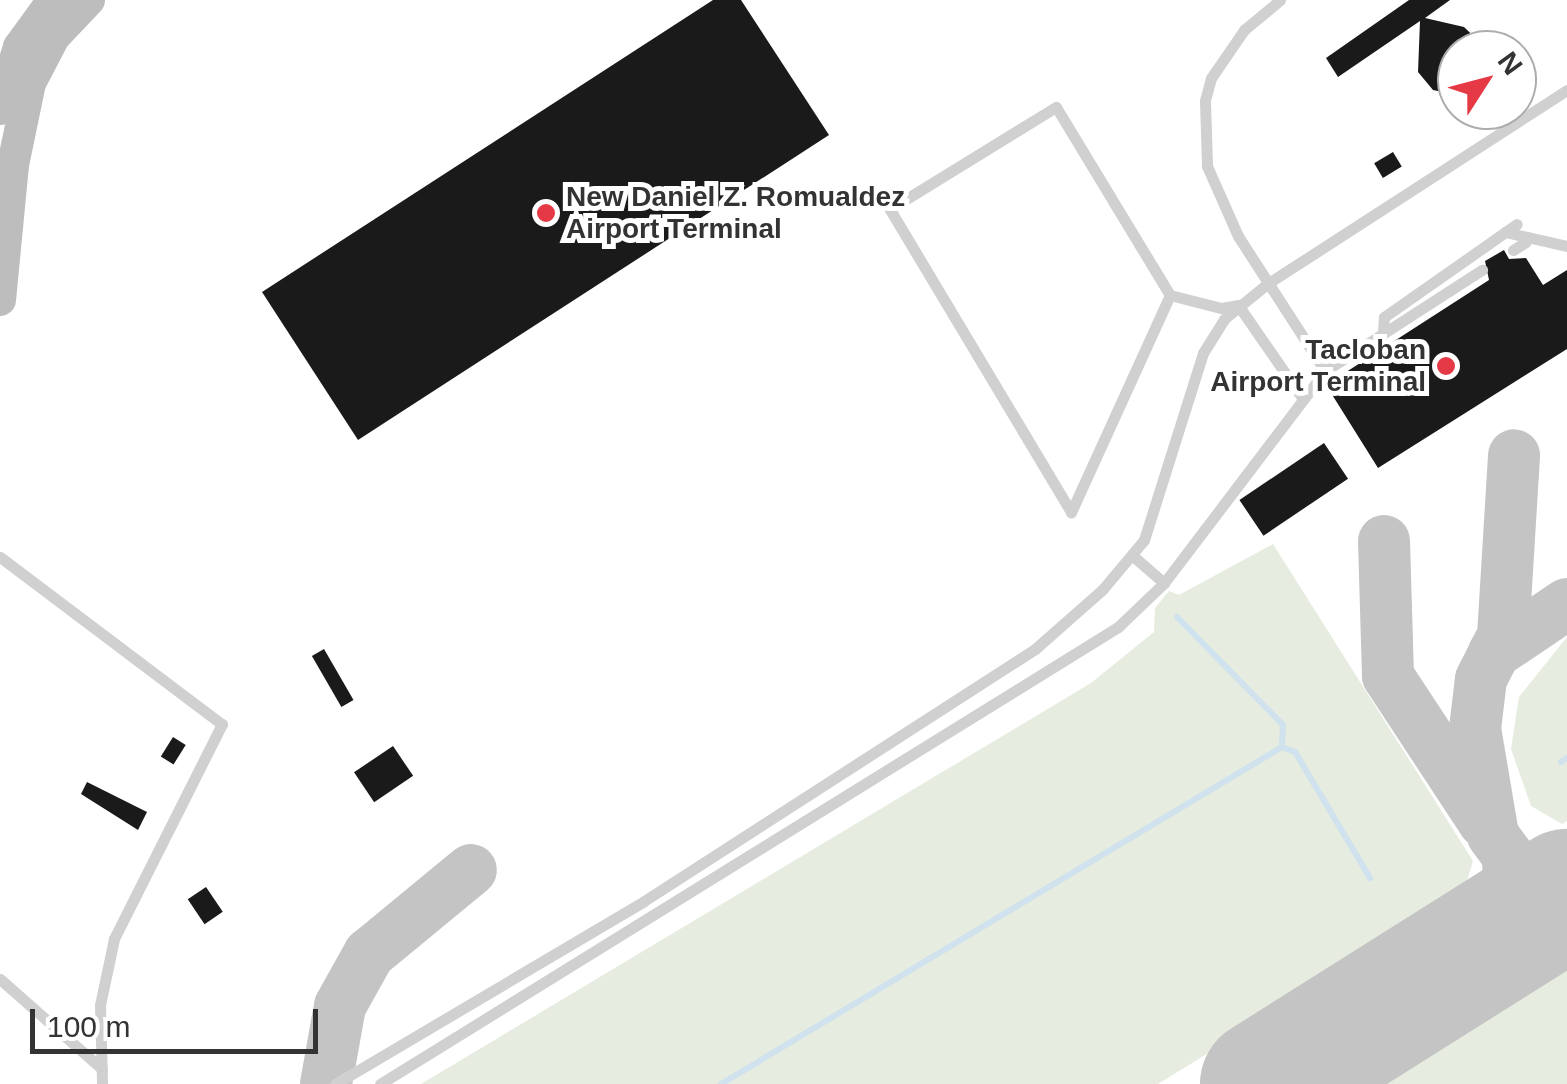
<!DOCTYPE html>
<html>
<head>
<meta charset="utf-8">
<style>
	body { margin:0 }
	#map { position:relative; width:1567px; height:1084px; overflow:hidden; background:#fff; font-family:Arial,sans-serif }
	div>[style] { position:absolute }
	.green>* { inset:0; background:#e6ecdf }
	.stream>* { height:6px; margin:-3px; padding:0 3px; transform-origin:3px; border-radius:3px; background:#cfe2ee }
	.taxiway>* { height:52px; margin:-26px; padding:0 26px; transform-origin:26px; border-radius:26px; background:#c4c4c4 }
	.runway>* { height:130px; margin:-65px; padding:0 65px; transform-origin:65px; border-radius:65px; background:#c4c4c4 }
	.building>* { inset:0; background:#1a1a1a; transform-origin:0 0 }
	.service>* { height:11px; margin:-5.5px; padding:0 5.5px; transform-origin:5.5px; border-radius:5.5px; background:#d0d0d0 }
	.secondary>* { height:32px; margin:-16px; padding:0 16px; transform-origin:16px; border-radius:16px; background:#bdbdbd }
	.dots>* { width:28px; height:28px; translate:-50% -50%; box-sizing:border-box; border:5px solid #fff; border-radius:50% }
	span { translate:-50% -50%; white-space:nowrap; text-align:center; line-height:1.15; -webkit-text-stroke:10px #fff; paint-order:stroke }
	.poi-label { font-size:28px; color:#333; font-weight:700 }
	.left { translate:0 -50%; text-align:left }
	.right { translate:-100% -50%; text-align:right }
	.north { position:absolute; left:1437px; top:30px; width:100px; height:100px; box-sizing:border-box; background:#fff; border:2px solid #adadad; border-radius:50%; rotate:54deg; font-size:28px; font-weight:700; line-height:40px; text-align:center; color:#333 }
	.north::after { content:''; display:block; margin:auto; width:35px; height:45px; background:#e63946; clip-path:polygon(50% 0,100% 100%,50% 72%,0 100%) }
	.scale { position:absolute; left:30px; top:1009px; width:288px; height:45px; box-sizing:border-box; border:5px solid #333; border-top:0; padding-left:12px; font-size:30px; line-height:35px; white-space:nowrap; color:#333; -webkit-text-stroke:8px #fff; paint-order:stroke }
</style>
</head>
<body>
<div id="map">
	<div class="green">
		<div style="clip-path:polygon(1273px 544px,1473px 861px,1462px 897px,1158px 1084px,421px 1084px,1091px 683px,1154px 632px,1155px 608px,1169px 591px,1179px 595px)"></div>
		<div style="clip-path:polygon(1567px 637px,1567px 821px,1562px 824px,1531px 806px,1511px 749px,1519px 697px)"></div>
		<div style="clip-path:polygon(1567px 968px,1567px 1084px,1383px 1084px)"></div>
	</div>
	<div class="stream">
		<div style="left:1177px;top:617px;width:151px;rotate:45.5deg"></div>
		<div style="left:1283px;top:725px;width:21px;rotate:93deg"></div>
		<div style="left:1561px;top:762px;width:7px;rotate:-34deg"></div>
		<div style="left:721px;top:1084px;width:654px;rotate:-30.99deg"></div>
		<div style="left:1282px;top:747px;width:14px;rotate:21deg"></div>
		<div style="left:1295px;top:752px;width:147px;rotate:59.2deg"></div>
	</div>
	<div class="taxiway">
		<div style="left:1384px;top:541px;width:135px;rotate:88.3deg"></div>
		<div style="left:1388px;top:676px;width:175px;rotate:56.7deg"></div>
		<div style="left:1494px;top:653px;width:19px;rotate:-62deg"></div>
		<div style="left:1503px;top:636px;width:181px;rotate:-86.5deg"></div>
		<div style="left:1508px;top:856px;width:38px;rotate:53deg"></div>
		<div style="left:1531px;top:886px;width:36px;rotate:9deg"></div>
		<div style="left:1473px;top:953px;width:52px;rotate:-44.2deg"></div>
		<div style="left:1510px;top:917px;width:61px;rotate:-91.9deg"></div>
		<div style="left:1508px;top:856px;width:26px;rotate:-126deg"></div>
		<div style="left:1493px;top:835px;width:108px;rotate:-99.6deg"></div>
		<div style="left:1475px;top:729px;width:50px;rotate:-83.2deg"></div>
		<div style="left:1481px;top:679px;width:29px;rotate:-63deg"></div>
		<div style="left:1494px;top:653px;width:88px;rotate:-33.9deg"></div>
		<div style="left:326px;top:1084px;width:79px;rotate:-79.8deg"></div>
		<div style="left:340px;top:1006px;width:60px;rotate:-60.9deg"></div>
		<div style="left:369px;top:954px;width:132px;rotate:-39.5deg"></div>
	</div>
	<div class="runway">
		<div style="left:1265px;top:1084px;width:357px;rotate:-32.2deg"></div>
	</div>
	<div class="building">
		<div style="clip-path:polygon(713px 0,741px 0,829px 135px,358px 440px,262px 292px)"></div>
		<div style="clip-path:polygon(1409px 0,1450px 0,1425px 18px,1464px 27px,1488px 50px,1457px 50px,1457px 95px,1433px 90px,1418px 72px,1420px 21px,1338px 77px,1326px 58px)"></div>
		<div style="left:1393px;top:152px;width:17px;height:22px;rotate:59deg"></div>
		<div style="clip-path:polygon(1504px 250px,1509px 259px,1526px 258px,1543px 285px,1567px 270px,1567px 349px,1378px 468px,1326px 385px,1489px 280px,1485px 261px)"></div>
		<div style="left:1324px;top:443px;width:43px;height:102px;rotate:56deg"></div>
		<div style="left:324px;top:649px;width:59px;height:14px;rotate:60deg"></div>
		<div style="left:173px;top:737px;width:15px;height:23px;rotate:32deg"></div>
		<div style="left:393px;top:746px;width:36px;height:47px;rotate:56deg"></div>
		<div style="clip-path:polygon(87px 782px,147px 812px,138px 830px,81px 794px)"></div>
		<div style="left:206px;top:887px;width:30px;height:22px;rotate:56deg"></div>
	</div>
	<div class="service">
		<div style="left:1280px;top:0;width:47px;rotate:140.2deg"></div>
		<div style="left:1244px;top:30px;width:58px;rotate:124.5deg"></div>
		<div style="left:1211px;top:78px;width:24px;rotate:105deg"></div>
		<div style="left:1205px;top:101px;width:65px;rotate:88.2deg"></div>
		<div style="left:1207px;top:166px;width:77px;rotate:66.1deg"></div>
		<div style="left:1238px;top:236px;width:161px;rotate:57.2deg"></div>
		<div style="left:1505px;top:232px;width:64px;rotate:12.7deg"></div>
		<div style="left:1513px;top:250px;width:15px;rotate:-32deg"></div>
		<div style="left:1170px;top:295px;width:239px;rotate:114.5deg"></div>
		<div style="left:1071px;top:512px;width:353px;rotate:-120.9deg"></div>
		<div style="left:890px;top:209px;width:195px;rotate:-31.6deg"></div>
		<div style="left:1056px;top:107px;width:220px;rotate:58.8deg"></div>
		<div style="left:1170px;top:295px;width:53px;rotate:14.3deg"></div>
		<div style="left:1221px;top:308px;width:17px;rotate:-10deg"></div>
		<div style="left:1238px;top:305px;width:111px;rotate:55.3deg"></div>
		<div style="left:1383px;top:334px;width:17px;rotate:-87deg"></div>
		<div style="left:1384px;top:317px;width:162px;rotate:-35deg"></div>
		<div style="left:1133px;top:556px;width:41px;rotate:41.1deg"></div>
		<div style="left:0;top:557px;width:278px;rotate:37deg"></div>
		<div style="left:222px;top:724px;width:241px;rotate:116.7deg"></div>
		<div style="left:114px;top:939px;width:67px;rotate:102deg"></div>
		<div style="left:100px;top:1005px;width:79px;rotate:88.5deg"></div>
		<div style="left:0;top:979px;width:136px;rotate:41.4deg"></div>
		<div style="left:335px;top:1084px;width:359px;rotate:-30.6deg"></div>
		<div style="left:644px;top:901px;width:465px;rotate:-32.8deg"></div>
		<div style="left:1035px;top:649px;width:89px;rotate:-41.4deg"></div>
		<div style="left:1102px;top:590px;width:65px;rotate:-50deg"></div>
		<div style="left:1144px;top:540px;width:196px;rotate:-72.5deg"></div>
		<div style="left:1203px;top:353px;width:40px;rotate:-58deg"></div>
		<div style="left:1224px;top:319px;width:55px;rotate:-39.1deg"></div>
		<div style="left:1267px;top:284px;width:357px;rotate:-32.9deg"></div>
		<div style="left:380px;top:1084px;width:868px;rotate:-31.77deg"></div>
		<div style="left:1118px;top:627px;width:64px;rotate:-43.7deg"></div>
		<div style="left:1164px;top:583px;width:266px;rotate:-52.8deg"></div>
		<div style="left:1325px;top:371px;width:187px;rotate:-32.8deg"></div>
	</div>
	<div class="secondary">
		<div style="left:0;top:109px;width:65px;rotate:-73deg"></div>
		<div style="left:19px;top:47px;width:58px;rotate:-54.1deg"></div>
		<div style="left:0;top:300px;width:136px;rotate:-84.5deg"></div>
		<div style="left:13px;top:165px;width:84px;rotate:-78.3deg"></div>
		<div style="left:30px;top:83px;width:52px;rotate:-62.4deg"></div>
		<div style="left:54px;top:37px;width:51px;rotate:-46.6deg"></div>
	</div>
	<div class="dots">
		<div style="left:546px;top:213px;background:#e63946"></div>
		<div style="left:1446px;top:366px;background:#e63946"></div>
	</div>
	<div class="poi-label">
		<span class="left" style="left:566px;top:213px">New Daniel Z. Romualdez<br>Airport Terminal</span>
		<span class="right" style="left:1426px;top:366px">Tacloban<br>Airport Terminal</span>
	</div>
	<div class="north">N</div>
	<div class="scale">100 m</div>
</div>
</body>
</html>
